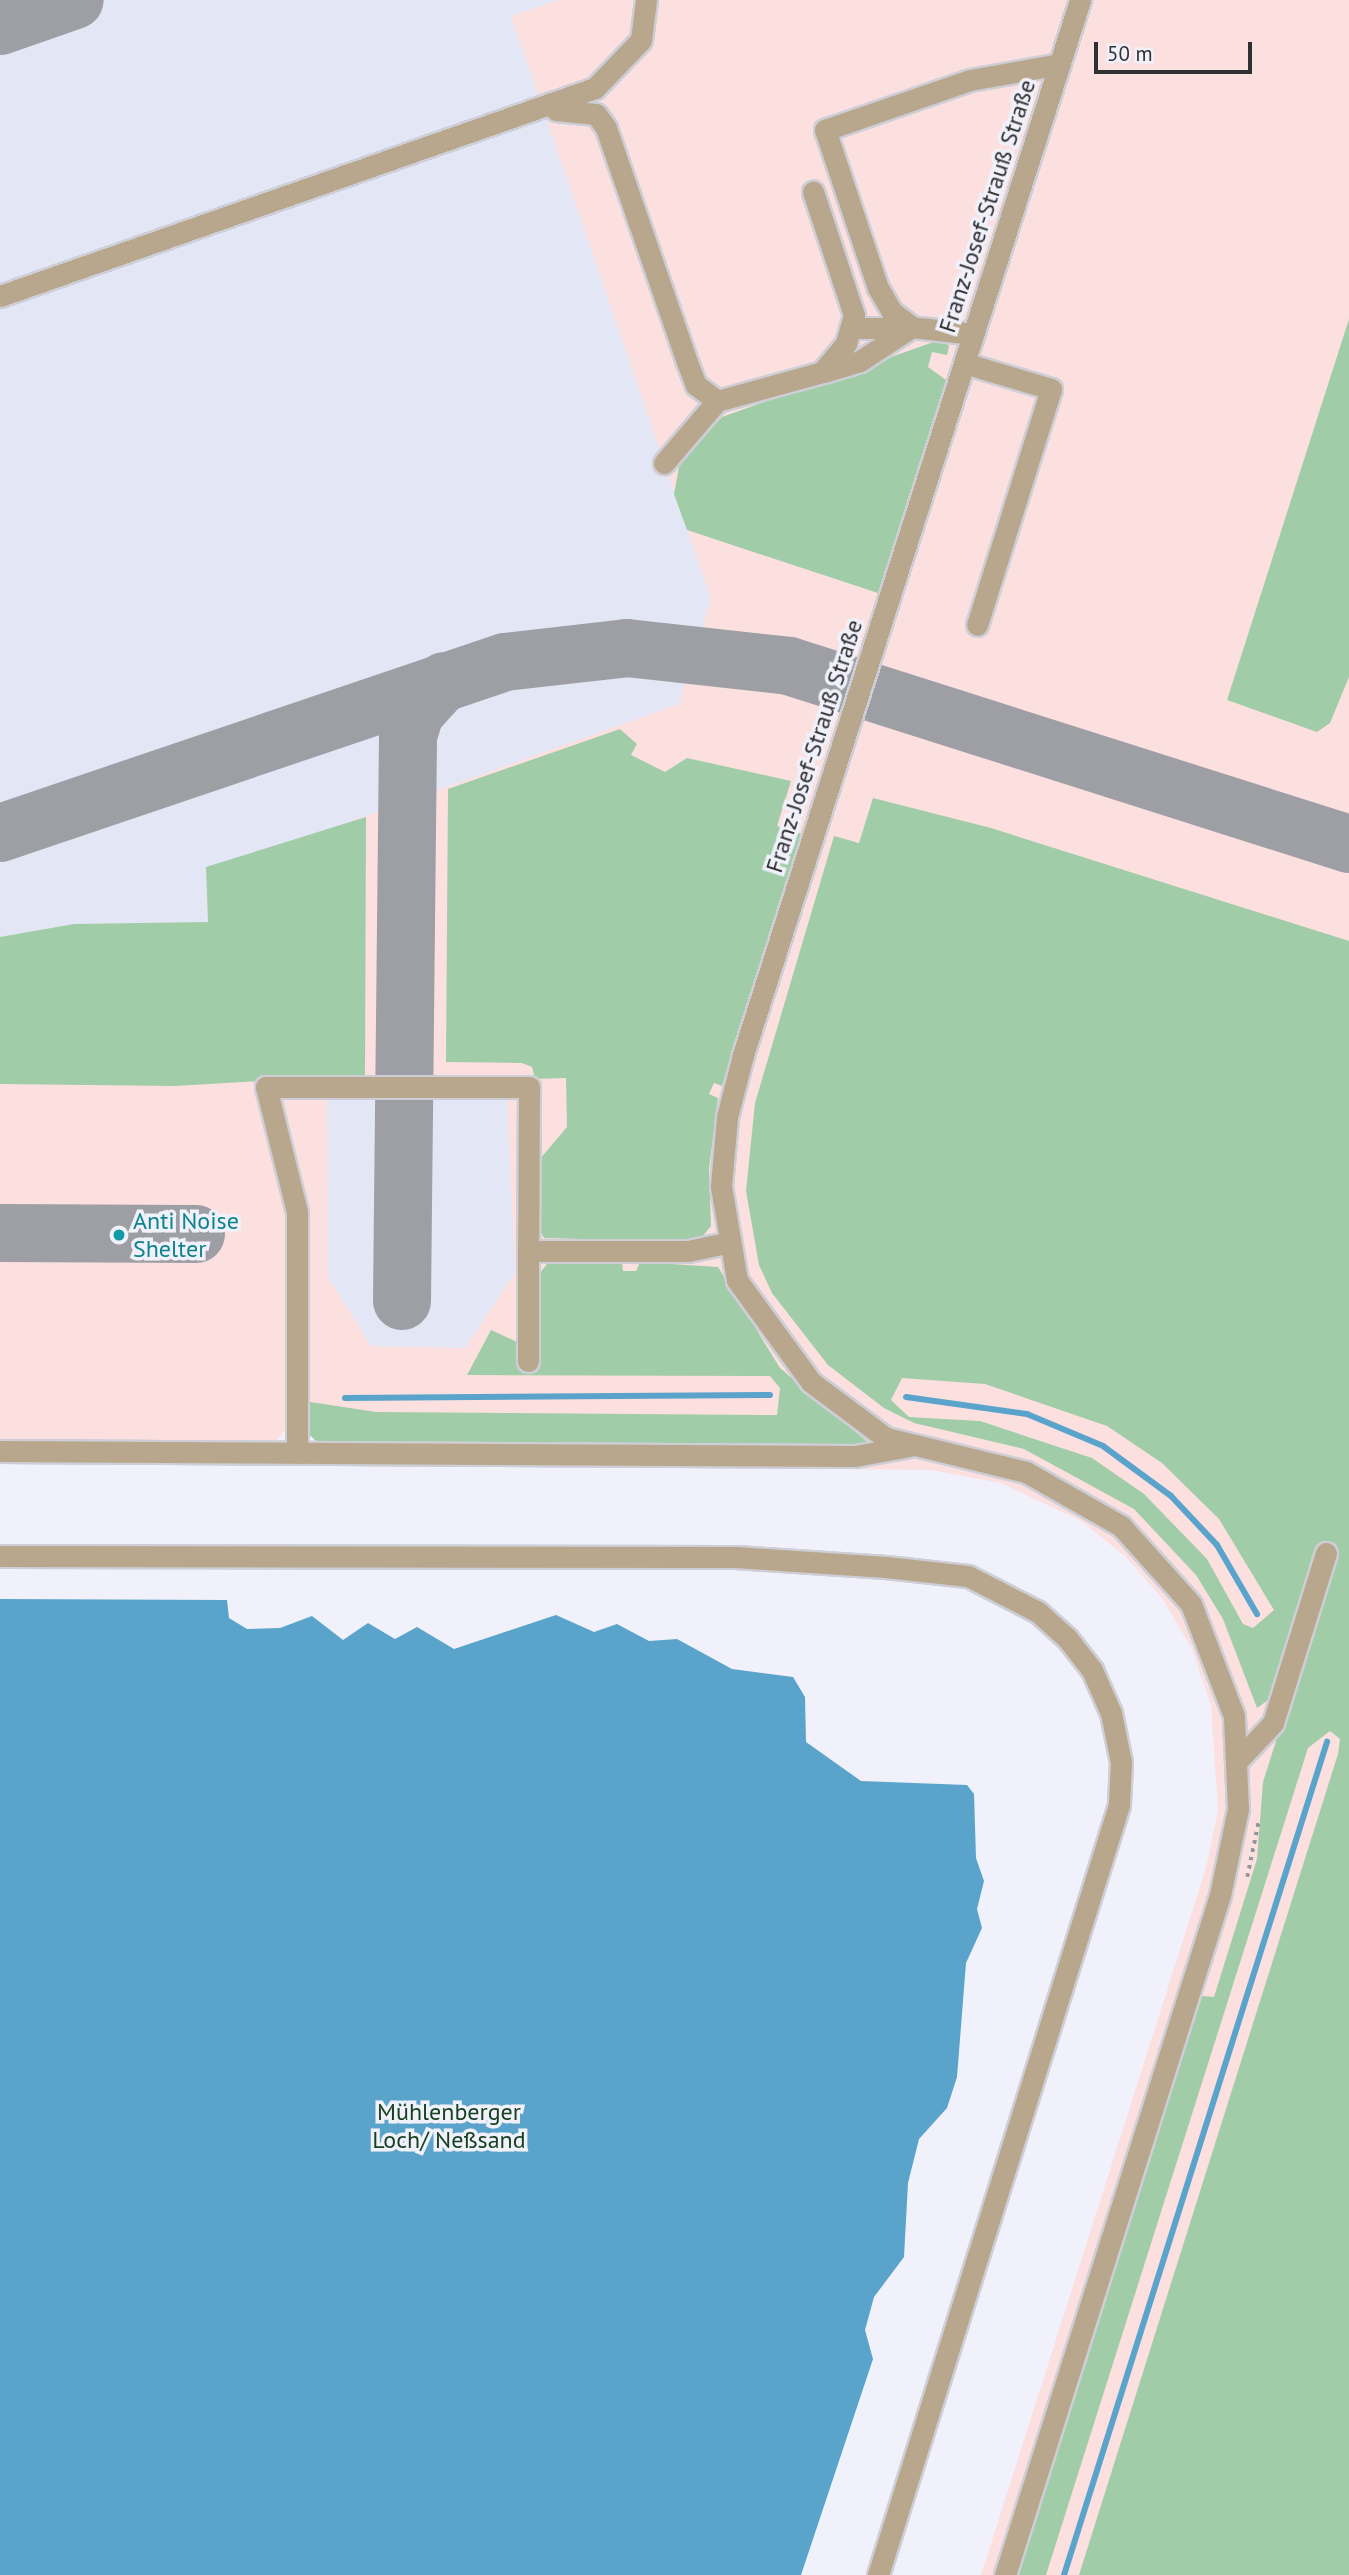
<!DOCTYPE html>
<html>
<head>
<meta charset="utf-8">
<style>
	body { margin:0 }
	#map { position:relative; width:1349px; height:2575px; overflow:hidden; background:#f0f1fa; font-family:"PT Sans",sans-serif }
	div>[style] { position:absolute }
	.industrial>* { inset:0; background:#fce0e0 }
	.built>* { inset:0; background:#e2e6f5 }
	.green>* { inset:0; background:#a0cca7 }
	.water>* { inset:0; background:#5aa4cb }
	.stream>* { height:6px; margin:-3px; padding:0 3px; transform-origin:3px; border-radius:3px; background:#5aa4cb }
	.taxiway>* { height:58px; margin:-29px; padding:0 29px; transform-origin:29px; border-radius:29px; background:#9e9ea5 }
	.path>* { height:3.5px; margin-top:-1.75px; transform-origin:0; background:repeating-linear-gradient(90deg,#96979d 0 3.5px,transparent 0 8.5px) }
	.roads { filter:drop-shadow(2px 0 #cdced6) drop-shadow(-2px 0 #cdced6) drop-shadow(0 2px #cdced6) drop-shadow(0 -2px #cdced6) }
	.minor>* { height:21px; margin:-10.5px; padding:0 10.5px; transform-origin:10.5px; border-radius:10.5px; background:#b8a78c }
	.dots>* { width:19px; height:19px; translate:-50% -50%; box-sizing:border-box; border:4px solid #f0f1fa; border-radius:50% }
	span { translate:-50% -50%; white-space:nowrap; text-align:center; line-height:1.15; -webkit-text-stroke:7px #f0f1fa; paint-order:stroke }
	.street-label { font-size:24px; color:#303033 }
	.culture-label { font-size:24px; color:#0d838f }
	.left { translate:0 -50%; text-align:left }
	.park-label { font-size:24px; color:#154121 }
	.scale { position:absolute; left:1094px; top:42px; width:158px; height:32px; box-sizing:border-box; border:4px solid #303033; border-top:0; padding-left:9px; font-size:21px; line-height:24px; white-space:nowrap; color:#303033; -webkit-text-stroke:5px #f0f1fa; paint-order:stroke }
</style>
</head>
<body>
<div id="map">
	<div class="industrial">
		<div style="clip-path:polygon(0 0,1349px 0,1349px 2575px,981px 2575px,1206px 1868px,1218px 1810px,1211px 1705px,1191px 1647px,1162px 1598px,1126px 1557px,1081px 1521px,1001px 1483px,931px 1470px,808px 1469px,810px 1443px,307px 1427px,288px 1427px,276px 1441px,0 1439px)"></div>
	</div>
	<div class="built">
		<div style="clip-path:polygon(0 0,558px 0,511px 16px,711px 599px,679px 704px,220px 868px,206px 867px,208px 922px,74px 924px,0 937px)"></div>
		<div style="clip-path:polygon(327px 1094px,507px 1097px,515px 1272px,465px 1348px,371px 1346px,328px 1277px)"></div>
	</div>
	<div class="green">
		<div style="clip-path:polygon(1349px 319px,1349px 677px,1330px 723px,1317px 732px,1227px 700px)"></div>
		<div style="clip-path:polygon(942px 339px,949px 346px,947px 355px,932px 352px,928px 367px,946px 380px,878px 593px,687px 530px,674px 494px,680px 462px,722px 417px)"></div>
		<div style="clip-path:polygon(620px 729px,637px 744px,631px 755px,665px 772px,687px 758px,791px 781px,777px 826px,802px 834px,722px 1086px,714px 1083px,709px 1094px,718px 1098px,709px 1169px,711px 1226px,698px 1242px,544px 1238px,537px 1225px,539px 1160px,567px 1127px,566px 1078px,535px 1079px,532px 1067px,522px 1063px,446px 1062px,448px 789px)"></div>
		<div style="clip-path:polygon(evenodd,873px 798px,991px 828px,1349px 941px,1349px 2575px,1079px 2575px,1338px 1754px,1340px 1739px,1330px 1731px,1308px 1748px,1046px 2575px,1017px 2575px,1202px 1996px,1214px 1997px,1257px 1859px,1263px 1782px,1335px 1556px,1271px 1698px,1257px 1708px,1223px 1619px,1196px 1575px,1134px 1509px,1024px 1449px,914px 1423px,884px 1408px,828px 1365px,772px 1293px,759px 1265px,746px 1191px,755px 1103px,834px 836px,859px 843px,873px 798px,902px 1378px,985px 1384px,1107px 1426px,1162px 1463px,1219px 1519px,1274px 1610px,1253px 1628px,1243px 1624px,1207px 1559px,1144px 1494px,1092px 1458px,980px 1421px,909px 1417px,891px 1400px,902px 1378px)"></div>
		<div style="clip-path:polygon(366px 817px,365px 1075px,175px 1086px,0 1084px,0 937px,74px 924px,208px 922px,206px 867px)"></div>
		<div style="clip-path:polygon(622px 1262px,623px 1271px,636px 1271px,640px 1262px,718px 1267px,780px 1368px,871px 1445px,317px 1442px,303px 1429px,304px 1401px,376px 1412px,777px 1415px,780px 1388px,770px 1376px,467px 1375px,491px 1330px,517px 1342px,517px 1362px,537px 1361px,537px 1277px,547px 1264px)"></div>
	</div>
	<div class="water">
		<div style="clip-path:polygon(0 1599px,227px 1600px,229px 1618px,247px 1629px,280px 1628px,312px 1616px,343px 1640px,368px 1623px,395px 1639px,417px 1627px,454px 1649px,556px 1615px,594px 1632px,617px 1624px,649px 1641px,677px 1639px,732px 1669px,793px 1677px,805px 1697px,806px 1742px,861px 1781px,967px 1785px,974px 1794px,976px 1858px,984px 1881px,977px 1909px,982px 1928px,966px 1963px,957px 2077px,947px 2108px,919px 2139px,908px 2183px,904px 2257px,874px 2297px,865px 2330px,873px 2359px,801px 2575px,0 2575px)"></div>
	</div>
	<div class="stream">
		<div style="left:906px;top:1397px;width:122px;rotate:8deg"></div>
		<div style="left:1027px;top:1414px;width:82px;rotate:22.8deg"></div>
		<div style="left:1103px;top:1446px;width:84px;rotate:36.3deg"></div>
		<div style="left:1171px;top:1496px;width:67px;rotate:46.8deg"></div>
		<div style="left:1217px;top:1545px;width:80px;rotate:59.9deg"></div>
		<div style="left:345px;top:1398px;width:425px;rotate:-0.4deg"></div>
		<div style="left:1064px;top:2575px;width:874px;rotate:-72.48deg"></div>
	</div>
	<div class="taxiway">
		<div style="left:0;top:26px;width:79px;rotate:-19.1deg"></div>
		<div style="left:0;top:833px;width:533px;rotate:-18.71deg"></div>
		<div style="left:505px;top:662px;width:123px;rotate:-6.5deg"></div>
		<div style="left:627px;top:648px;width:163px;rotate:6.3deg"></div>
		<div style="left:789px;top:666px;width:588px;rotate:17.63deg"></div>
		<div style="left:0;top:1233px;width:196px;rotate:0.3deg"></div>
		<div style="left:402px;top:1301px;width:565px;rotate:-89.39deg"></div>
		<div style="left:408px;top:736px;width:24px;rotate:-73deg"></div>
		<div style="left:415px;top:713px;width:43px;rotate:-47.8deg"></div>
	</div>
	<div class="path">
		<div style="left:1247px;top:1877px;width:59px;rotate:-78.3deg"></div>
	</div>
	<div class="roads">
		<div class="minor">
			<div style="left:556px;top:110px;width:40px;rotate:5.7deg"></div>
			<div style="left:596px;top:114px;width:17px;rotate:54deg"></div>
			<div style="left:606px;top:128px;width:248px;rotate:70.9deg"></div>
			<div style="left:687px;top:362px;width:25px;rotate:69deg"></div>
			<div style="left:696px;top:385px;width:26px;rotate:37deg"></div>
			<div style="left:717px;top:401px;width:109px;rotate:-15.4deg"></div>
			<div style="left:822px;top:372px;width:38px;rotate:-50deg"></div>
			<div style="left:846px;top:343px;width:29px;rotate:-74deg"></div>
			<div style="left:854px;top:315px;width:130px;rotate:-108.4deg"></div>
			<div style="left:0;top:296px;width:630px;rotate:-19.27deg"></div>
			<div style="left:595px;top:88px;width:66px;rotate:-46.2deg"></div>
			<div style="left:641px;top:40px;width:40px;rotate:-82.9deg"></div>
			<div style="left:852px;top:328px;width:51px"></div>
			<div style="left:973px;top:334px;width:61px;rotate:-173.5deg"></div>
			<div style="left:912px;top:327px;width:25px;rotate:-143deg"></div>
			<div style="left:892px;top:312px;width:28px;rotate:-120deg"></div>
			<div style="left:878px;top:288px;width:167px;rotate:-108.5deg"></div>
			<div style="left:825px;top:130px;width:153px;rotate:-19deg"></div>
			<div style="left:970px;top:80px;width:91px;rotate:-10.1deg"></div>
			<div style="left:964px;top:363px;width:91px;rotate:16.6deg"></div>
			<div style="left:1051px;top:389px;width:247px;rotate:107.4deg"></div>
			<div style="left:824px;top:372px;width:38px;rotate:-17deg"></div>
			<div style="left:860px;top:361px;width:62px;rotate:-33.2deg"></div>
			<div style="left:664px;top:463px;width:82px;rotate:-49.5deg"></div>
			<div style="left:528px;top:1361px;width:110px;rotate:-90deg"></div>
			<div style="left:0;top:1451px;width:855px;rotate:0.34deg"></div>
			<div style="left:855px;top:1456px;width:56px;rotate:-10.3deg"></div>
			<div style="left:297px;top:1453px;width:241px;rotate:-90deg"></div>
			<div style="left:297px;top:1212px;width:129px;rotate:-103.9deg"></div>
			<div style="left:266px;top:1087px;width:263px"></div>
			<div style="left:529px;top:1087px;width:164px;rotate:90.3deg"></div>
			<div style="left:528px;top:1251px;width:160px"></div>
			<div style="left:688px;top:1251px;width:40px;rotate:-12deg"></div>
			<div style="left:0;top:1556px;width:735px;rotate:0.08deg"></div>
			<div style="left:735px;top:1557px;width:151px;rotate:3.8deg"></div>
			<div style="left:886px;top:1567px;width:82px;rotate:6.3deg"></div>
			<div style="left:968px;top:1576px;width:79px;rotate:27.2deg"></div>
			<div style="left:1038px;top:1612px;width:39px;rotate:42deg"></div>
			<div style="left:1067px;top:1638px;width:41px;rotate:52deg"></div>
			<div style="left:1092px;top:1670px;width:47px;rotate:66.2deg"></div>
			<div style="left:1111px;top:1713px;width:50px;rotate:78.5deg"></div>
			<div style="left:1121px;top:1762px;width:43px;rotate:92.7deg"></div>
			<div style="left:1119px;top:1805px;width:807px;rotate:107.38deg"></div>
			<div style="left:1238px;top:1760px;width:51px;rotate:-46.6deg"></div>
			<div style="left:1273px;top:1723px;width:178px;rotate:-72.7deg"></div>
			<div style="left:1005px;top:2575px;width:713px;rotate:-72.45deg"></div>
			<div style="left:1220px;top:1895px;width:88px;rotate:-78.2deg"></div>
			<div style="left:1238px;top:1809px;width:93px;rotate:-92.5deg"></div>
			<div style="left:1234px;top:1716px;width:120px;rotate:-111deg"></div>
			<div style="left:1191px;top:1604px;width:105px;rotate:-131.9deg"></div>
			<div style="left:1121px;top:1526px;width:109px;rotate:-150.4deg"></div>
			<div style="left:1026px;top:1472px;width:144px;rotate:-166.3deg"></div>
			<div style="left:886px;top:1438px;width:94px;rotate:-143.3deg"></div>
			<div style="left:811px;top:1382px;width:126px;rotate:-126deg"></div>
			<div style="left:737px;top:1280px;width:95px;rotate:-99.7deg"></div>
			<div style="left:721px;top:1186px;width:69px;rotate:-85deg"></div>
			<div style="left:727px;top:1117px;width:64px;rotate:-75.5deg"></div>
			<div style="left:743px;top:1055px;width:1108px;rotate:-72.28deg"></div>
		</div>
	</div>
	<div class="dots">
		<div style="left:119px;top:1235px;background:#0f9aa8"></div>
	</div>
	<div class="street-label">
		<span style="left:987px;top:206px;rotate:-72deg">Franz-Josef-Strauß Straße</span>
		<span style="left:814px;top:746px;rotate:-72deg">Franz-Josef-Strauß Straße</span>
	</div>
	<div class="culture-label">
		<span class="left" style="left:133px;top:1235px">Anti Noise<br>Shelter</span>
	</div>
	<div class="park-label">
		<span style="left:449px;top:2126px">Mühlenberger<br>Loch/ Neßsand</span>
	</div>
	<div class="scale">50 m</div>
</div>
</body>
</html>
